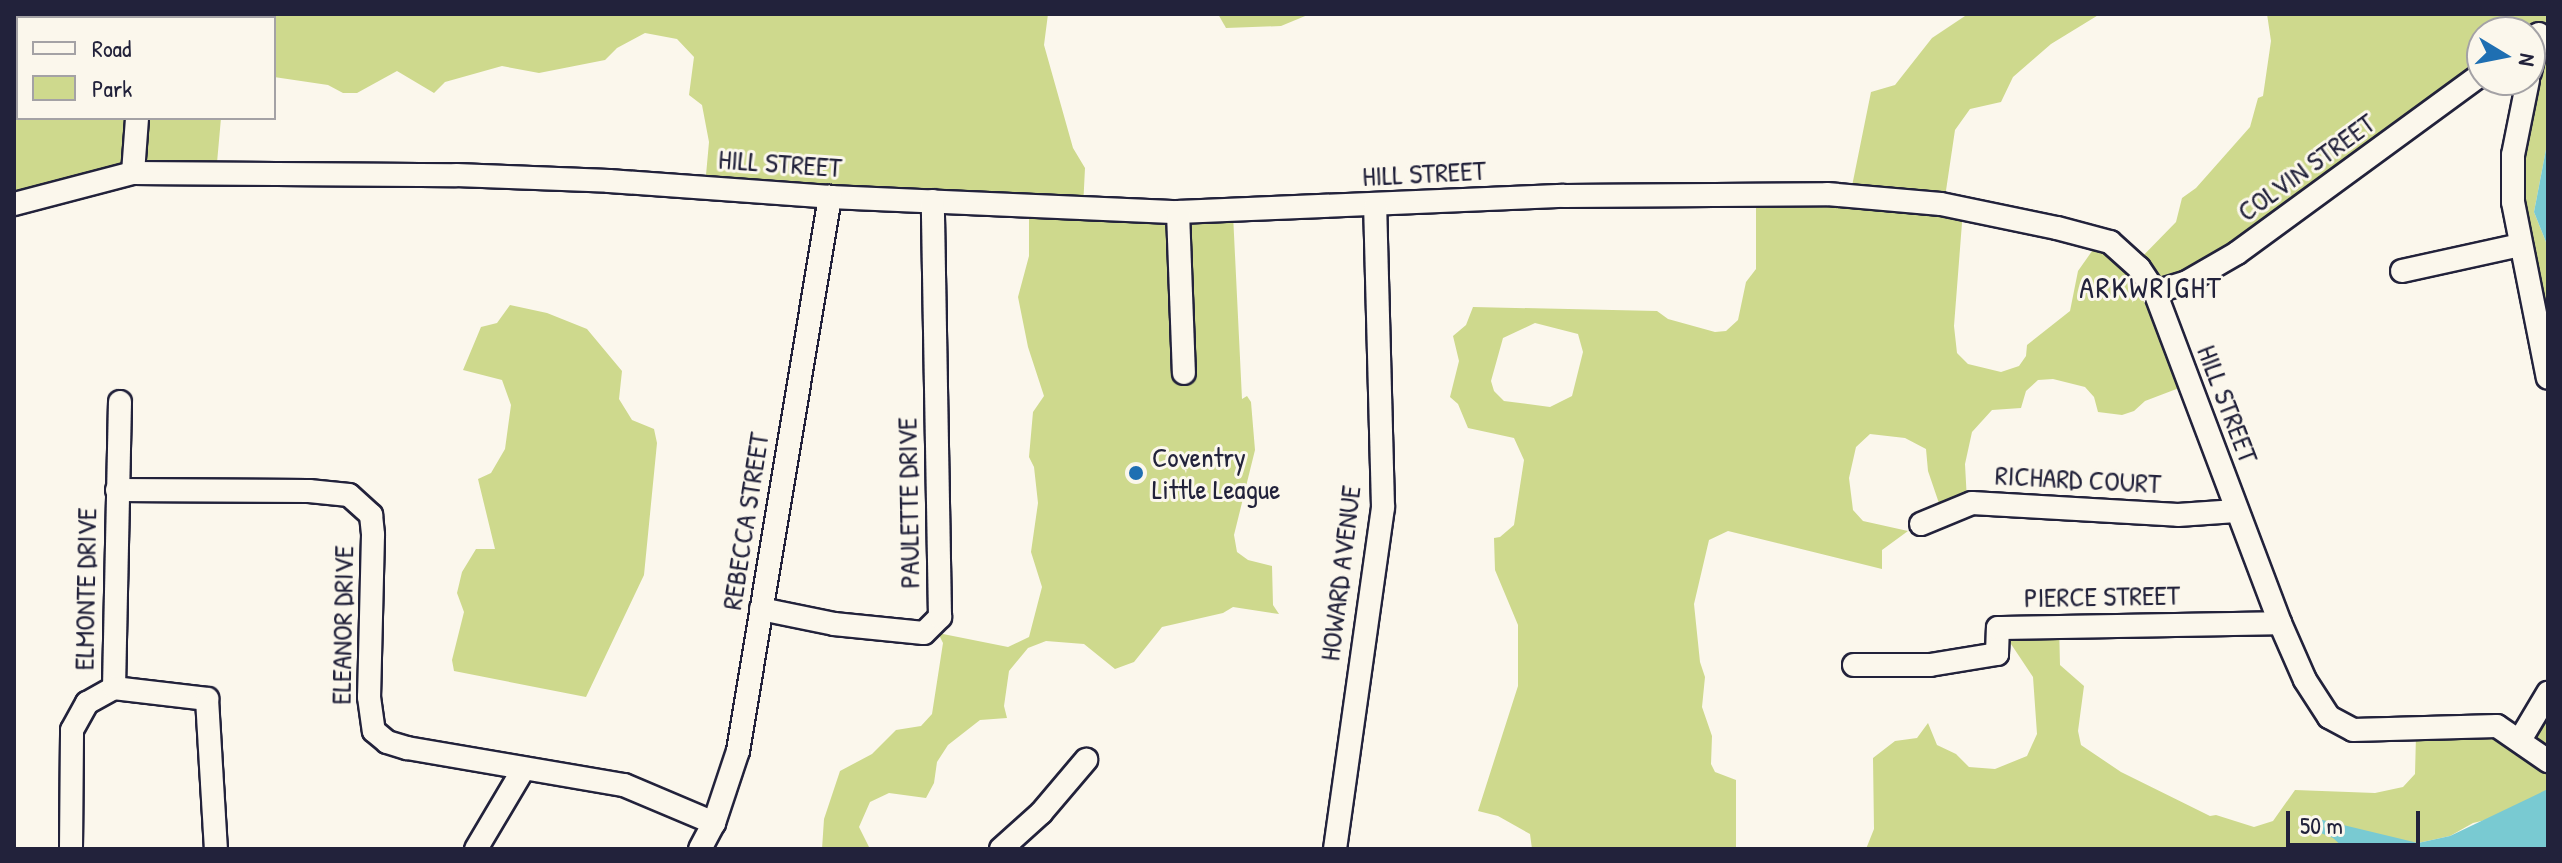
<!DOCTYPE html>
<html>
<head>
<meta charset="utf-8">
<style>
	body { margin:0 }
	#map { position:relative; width:2562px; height:863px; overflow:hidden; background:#fbf7ec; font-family:"Patrick Hand",sans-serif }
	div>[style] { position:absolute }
	.green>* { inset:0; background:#ced98d }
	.water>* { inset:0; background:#79cad2 }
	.roads { filter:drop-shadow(2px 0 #22223b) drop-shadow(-2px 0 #22223b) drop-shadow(0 2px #22223b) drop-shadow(0 -2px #22223b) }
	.minor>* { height:22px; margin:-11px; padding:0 11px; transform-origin:11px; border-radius:11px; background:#fbf7ec }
	.dots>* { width:22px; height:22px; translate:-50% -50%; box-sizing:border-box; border:4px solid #fbf7ec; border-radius:50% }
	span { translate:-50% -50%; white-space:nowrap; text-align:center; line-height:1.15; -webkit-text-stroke:6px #fbf7ec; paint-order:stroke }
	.street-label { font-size:28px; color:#22223b }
	.poi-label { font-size:28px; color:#22223b }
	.left { translate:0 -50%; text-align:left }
	.neighbourhood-label { font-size:30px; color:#22223b; letter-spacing:2px }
	.frame { position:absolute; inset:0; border:16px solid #22223b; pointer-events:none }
	.legend { position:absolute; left:16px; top:16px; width:260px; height:104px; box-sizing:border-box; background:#fbf7ec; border:2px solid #a4a2a5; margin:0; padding:10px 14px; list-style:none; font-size:24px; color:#22223b }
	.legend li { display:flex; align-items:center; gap:16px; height:40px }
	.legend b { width:40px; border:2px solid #a4a2a5 }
	.north { position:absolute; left:2466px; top:16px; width:80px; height:80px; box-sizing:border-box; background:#fbf7ec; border:2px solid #a4a2a5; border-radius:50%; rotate:100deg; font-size:22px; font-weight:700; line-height:32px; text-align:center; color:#22223b }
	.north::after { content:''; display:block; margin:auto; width:28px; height:36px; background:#1f6fb2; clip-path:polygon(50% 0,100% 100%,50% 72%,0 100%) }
	.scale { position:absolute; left:2286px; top:811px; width:134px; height:36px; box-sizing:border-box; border:4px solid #22223b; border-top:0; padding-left:10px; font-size:24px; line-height:28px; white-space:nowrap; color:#22223b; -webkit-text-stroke:6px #fbf7ec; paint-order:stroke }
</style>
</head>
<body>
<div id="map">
	<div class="green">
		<div style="clip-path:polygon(14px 14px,1048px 14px,1044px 45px,1073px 148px,1085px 168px,1083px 208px,1233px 214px,1242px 399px,1247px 396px,1251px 402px,1255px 450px,1234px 535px,1237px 552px,1248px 560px,1272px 566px,1273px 605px,1279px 614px,1233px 607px,1223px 613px,1162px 627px,1134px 662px,1115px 669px,1084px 644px,1046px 641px,1028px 648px,1009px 671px,1004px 706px,1007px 718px,980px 720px,948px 745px,937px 762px,934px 783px,926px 798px,889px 793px,870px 802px,859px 827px,870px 849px,822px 849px,824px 819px,840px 771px,872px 754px,896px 730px,921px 726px,932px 714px,943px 643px,938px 633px,1008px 647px,1029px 637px,1042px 587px,1031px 552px,1038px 503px,1034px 467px,1029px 457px,1033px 412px,1044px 396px,1028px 347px,1018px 297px,1029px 256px,1029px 207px,705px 186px,709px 142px,702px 105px,689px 95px,694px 57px,677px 39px,645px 33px,617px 48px,605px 60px,539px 73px,502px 66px,445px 82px,434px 93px,397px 71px,357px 93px,343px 93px,328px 85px,274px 77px,274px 18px,18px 18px,18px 118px,221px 118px,216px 174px,147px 174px,14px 206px)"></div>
		<div style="clip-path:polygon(1218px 14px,1310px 14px,1281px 26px,1226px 28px)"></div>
		<div style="clip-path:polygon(evenodd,1968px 14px,2100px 14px,2051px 44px,2013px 77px,2001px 102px,1970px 109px,1955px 130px,1944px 204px,1963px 210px,1954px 326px,1957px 353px,1968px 364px,2001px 372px,2019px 366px,2026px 356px,2027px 345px,2070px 311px,2078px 271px,2097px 244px,2136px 263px,2176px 222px,2182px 198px,2196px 188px,2250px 127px,2258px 98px,2263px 96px,2271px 41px,2267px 14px,2544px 14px,2548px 18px,2548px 139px,2534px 212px,2548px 247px,2548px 371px,2514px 200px,2530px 32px,2482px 32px,2482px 77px,2162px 291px,2187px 385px,2145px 401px,2134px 411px,2122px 415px,2098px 412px,2094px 397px,2085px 387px,2053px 379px,2038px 380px,2026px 391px,2021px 408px,1992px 410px,1972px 432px,1965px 464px,1967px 501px,1943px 515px,1928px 471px,1926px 449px,1905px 438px,1870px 434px,1856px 447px,1849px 478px,1853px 510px,1863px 521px,1908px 531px,1882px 550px,1882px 569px,1728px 531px,1709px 540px,1694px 604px,1700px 662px,1705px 677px,1702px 707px,1712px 736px,1711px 764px,1715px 772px,1736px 780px,1736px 849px,1532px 849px,1530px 834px,1498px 816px,1478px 811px,1518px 686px,1518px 625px,1495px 570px,1494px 538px,1500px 537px,1514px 525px,1524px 460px,1514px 438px,1468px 428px,1458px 404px,1450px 397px,1459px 361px,1453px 336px,1466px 325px,1473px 307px,1657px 311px,1668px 319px,1715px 332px,1726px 331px,1738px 320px,1746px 282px,1756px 269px,1756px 197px,1850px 196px,1871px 92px,1895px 85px,1932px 38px,1968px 14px,1535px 323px,1578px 334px,1583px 352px,1572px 396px,1550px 407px,1504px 401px,1494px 391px,1491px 381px,1503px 338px,1535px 323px)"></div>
		<div style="clip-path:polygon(510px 305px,547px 313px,587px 329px,622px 371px,619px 399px,632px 420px,654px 429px,657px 443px,644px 575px,586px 697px,454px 671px,452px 660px,464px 612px,457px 593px,462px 572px,476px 549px,495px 549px,478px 479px,491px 473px,505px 449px,511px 405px,502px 380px,463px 370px,481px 327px,497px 323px)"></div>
		<div style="clip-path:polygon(2059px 624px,2060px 665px,2084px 686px,2078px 731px,2081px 745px,2121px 772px,2210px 816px,2216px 815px,2254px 827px,2273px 821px,2295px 790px,2375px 793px,2403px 787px,2415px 774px,2416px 735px,2459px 726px,2518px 740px,2548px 698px,2548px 795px,2515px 813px,2473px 823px,2450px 836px,2418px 843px,2371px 839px,2347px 849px,1866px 849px,1874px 829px,1873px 758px,1895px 741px,1917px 738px,1928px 723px,1937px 745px,1956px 754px,1969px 767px,1995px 769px,2027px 756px,2037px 734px,2033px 677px,2007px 638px)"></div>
	</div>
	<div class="water">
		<div style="clip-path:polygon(2548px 139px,2548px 247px,2534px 212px)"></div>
		<div style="clip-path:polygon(2548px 789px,2548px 849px,2345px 849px,2333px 838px,2306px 827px,2305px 820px,2310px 817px,2418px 843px,2450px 836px)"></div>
	</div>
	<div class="roads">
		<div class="minor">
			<div style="left:144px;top:18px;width:4px;rotate:-90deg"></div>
			<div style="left:2530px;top:72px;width:39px;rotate:-77deg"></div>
			<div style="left:2528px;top:80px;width:76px;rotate:101.3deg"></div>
			<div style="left:2513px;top:155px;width:47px;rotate:90deg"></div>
			<div style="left:2513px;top:202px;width:179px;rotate:78.8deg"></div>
			<div style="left:133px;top:173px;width:55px;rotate:-85.8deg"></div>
			<div style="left:14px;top:204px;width:123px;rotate:-14.6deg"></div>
			<div style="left:133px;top:173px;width:323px;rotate:0.4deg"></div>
			<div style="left:456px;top:175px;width:153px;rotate:2.2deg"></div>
			<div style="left:609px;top:181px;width:222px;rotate:4.1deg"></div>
			<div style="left:830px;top:197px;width:348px;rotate:2.5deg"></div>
			<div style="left:1178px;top:212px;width:386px;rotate:-2.4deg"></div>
			<div style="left:1564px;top:196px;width:263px;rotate:-0.4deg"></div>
			<div style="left:1827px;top:194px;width:114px;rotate:5deg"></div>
			<div style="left:1941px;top:204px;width:118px;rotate:11.7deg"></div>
			<div style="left:2057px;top:228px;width:55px;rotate:14.8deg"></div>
			<div style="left:2110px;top:242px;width:39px;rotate:42deg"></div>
			<div style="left:2139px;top:268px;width:29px;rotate:56deg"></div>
			<div style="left:2155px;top:292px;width:354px;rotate:69.3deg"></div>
			<div style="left:2280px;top:623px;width:62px;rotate:66.3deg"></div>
			<div style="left:2305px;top:680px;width:44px;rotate:57deg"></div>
			<div style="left:2329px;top:717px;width:27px;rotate:28deg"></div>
			<div style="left:2353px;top:730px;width:144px;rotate:-1.6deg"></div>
			<div style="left:2497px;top:726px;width:62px;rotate:34.5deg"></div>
			<div style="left:1178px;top:212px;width:161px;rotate:87.9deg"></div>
			<div style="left:2402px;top:271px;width:121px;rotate:-12.4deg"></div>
			<div style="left:2155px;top:292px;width:34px;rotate:-17deg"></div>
			<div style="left:2187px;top:282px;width:58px;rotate:-30.1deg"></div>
			<div style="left:2237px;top:253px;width:303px;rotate:-36.2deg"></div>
			<div style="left:117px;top:490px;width:192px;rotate:0.3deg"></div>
			<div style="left:309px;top:491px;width:40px;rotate:5.7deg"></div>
			<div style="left:349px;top:495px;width:30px;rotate:42deg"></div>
			<div style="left:371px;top:515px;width:20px;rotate:84deg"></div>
			<div style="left:373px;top:535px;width:162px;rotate:91.4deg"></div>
			<div style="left:369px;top:697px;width:34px;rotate:82deg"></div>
			<div style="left:374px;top:731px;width:17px;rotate:40deg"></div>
			<div style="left:387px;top:742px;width:21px;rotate:17deg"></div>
			<div style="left:407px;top:748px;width:220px;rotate:9.7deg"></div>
			<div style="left:624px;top:785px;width:98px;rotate:22.9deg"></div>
			<div style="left:1921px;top:524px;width:55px;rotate:-22.4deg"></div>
			<div style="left:1972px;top:503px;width:206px;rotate:3.3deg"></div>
			<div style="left:2178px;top:515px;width:58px;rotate:-3.9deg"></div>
			<div style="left:761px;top:609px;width:75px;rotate:11.6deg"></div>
			<div style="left:834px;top:624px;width:90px;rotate:5.7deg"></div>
			<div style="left:924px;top:633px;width:23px;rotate:-45deg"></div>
			<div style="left:940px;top:617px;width:416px;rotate:-91deg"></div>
			<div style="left:1854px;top:665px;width:76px"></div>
			<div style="left:1930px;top:665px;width:68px;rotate:-9.3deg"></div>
			<div style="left:1997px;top:654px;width:26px;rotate:-88deg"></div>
			<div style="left:1998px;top:628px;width:282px;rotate:-1deg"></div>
			<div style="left:114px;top:688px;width:286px;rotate:-88.8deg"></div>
			<div style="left:2520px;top:740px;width:55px;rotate:-59.2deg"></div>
			<div style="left:71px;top:849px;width:119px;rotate:-89.5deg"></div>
			<div style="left:72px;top:730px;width:31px;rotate:-61deg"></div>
			<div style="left:87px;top:703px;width:31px;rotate:-29deg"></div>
			<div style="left:114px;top:688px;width:94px;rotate:6.7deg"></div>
			<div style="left:207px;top:699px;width:150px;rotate:86.6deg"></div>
			<div style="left:476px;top:849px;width:92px;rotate:-59.3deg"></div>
			<div style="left:700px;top:849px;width:30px;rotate:-62deg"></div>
			<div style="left:714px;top:823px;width:76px;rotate:-71.6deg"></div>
			<div style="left:738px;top:751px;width:562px;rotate:-80.57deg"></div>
			<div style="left:1001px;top:849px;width:54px;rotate:-42deg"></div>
			<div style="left:1041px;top:813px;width:70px;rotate:-49.7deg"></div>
			<div style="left:1335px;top:849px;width:345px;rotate:-82deg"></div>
			<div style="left:1383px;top:507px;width:300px;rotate:-91.5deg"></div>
		</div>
	</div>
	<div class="dots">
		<div style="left:1136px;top:473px;background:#1f6fb2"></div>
	</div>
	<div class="street-label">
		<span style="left:780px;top:163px;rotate:4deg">HILL STREET</span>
		<span style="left:2306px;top:167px;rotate:-36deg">COLVIN STREET</span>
		<span style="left:1424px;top:173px;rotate:-3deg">HILL STREET</span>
		<span style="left:2228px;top:404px;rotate:69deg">HILL STREET</span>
		<span style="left:2078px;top:479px;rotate:3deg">RICHARD COURT</span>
		<span style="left:908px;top:503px;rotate:-91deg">PAULETTE DRIVE</span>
		<span style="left:745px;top:521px;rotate:-81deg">REBECCA STREET</span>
		<span style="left:1340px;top:573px;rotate:-83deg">HOWARD AVENUE</span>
		<span style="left:85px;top:589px;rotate:-89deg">ELMONTE DRIVE</span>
		<span style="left:2102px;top:596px;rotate:-1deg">PIERCE STREET</span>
		<span style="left:342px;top:625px;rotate:-89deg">ELEANOR DRIVE</span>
	</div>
	<div class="poi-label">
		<span class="left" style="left:1152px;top:473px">Coventry<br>Little League</span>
	</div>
	<div class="neighbourhood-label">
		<span style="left:2151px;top:287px">ARKWRIGHT</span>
	</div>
	<div class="frame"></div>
	<ul class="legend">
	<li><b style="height:10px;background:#fbf7ec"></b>Road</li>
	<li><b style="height:22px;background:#ced98d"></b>Park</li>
	</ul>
	<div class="north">N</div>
	<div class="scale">50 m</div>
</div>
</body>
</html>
